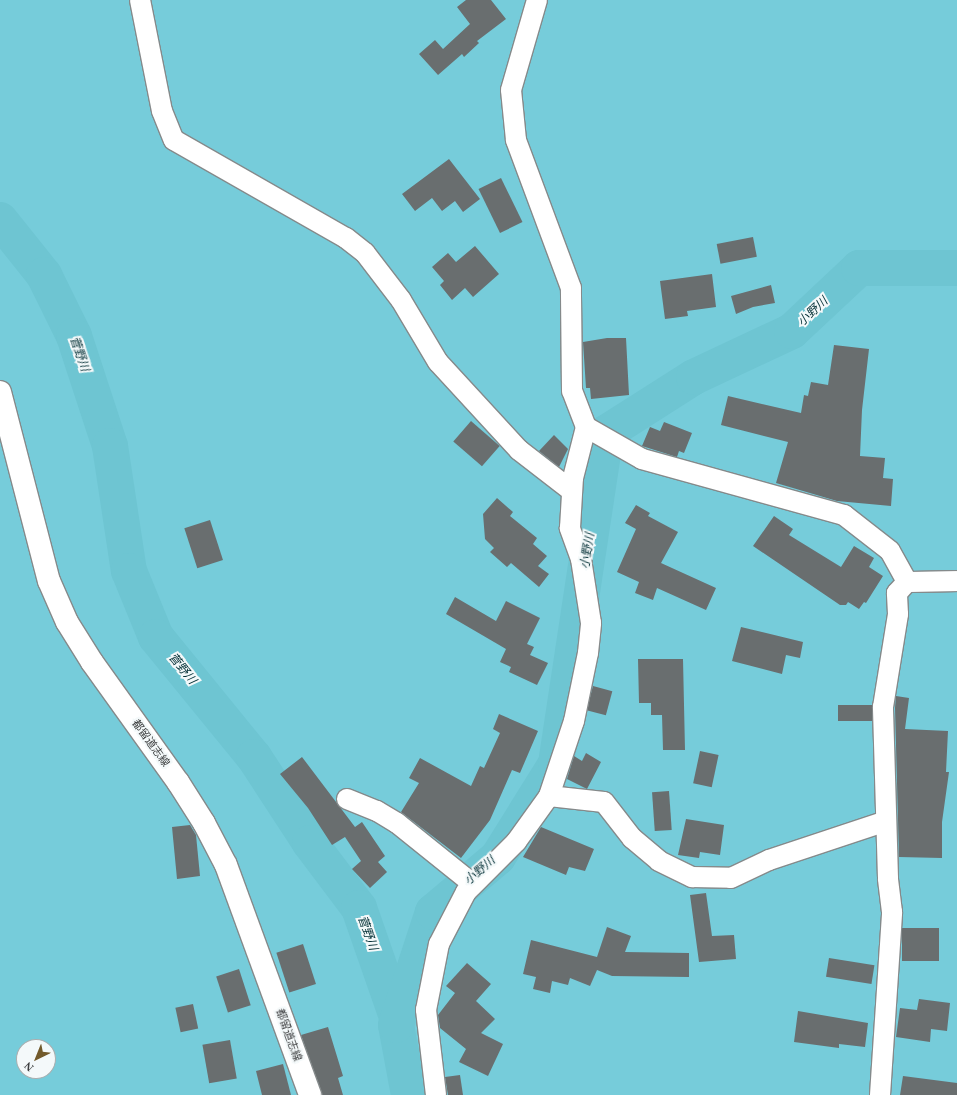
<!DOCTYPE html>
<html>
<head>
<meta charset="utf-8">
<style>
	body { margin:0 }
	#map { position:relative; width:957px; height:1095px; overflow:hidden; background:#e6eced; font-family:"Times New Roman","Noto Sans JP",serif }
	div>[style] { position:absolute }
	.forest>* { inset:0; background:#76ccda }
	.river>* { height:36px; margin:-18px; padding:0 18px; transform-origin:18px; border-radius:18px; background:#6ec5d2 }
	.building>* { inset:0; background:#696e6f; transform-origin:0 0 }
	.roads { filter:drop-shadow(1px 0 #858a8b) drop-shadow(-1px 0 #858a8b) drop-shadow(0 1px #858a8b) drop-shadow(0 -1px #858a8b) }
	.street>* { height:20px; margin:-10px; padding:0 10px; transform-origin:10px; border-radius:10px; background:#fff }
	.primary>* { height:22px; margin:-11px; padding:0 11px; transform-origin:11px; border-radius:11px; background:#fff }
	span { translate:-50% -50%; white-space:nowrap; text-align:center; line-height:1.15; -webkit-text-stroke:4px #f4f9fa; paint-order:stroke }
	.street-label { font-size:11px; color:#3b3d3e }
	.water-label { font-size:12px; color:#043036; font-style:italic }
	.north { position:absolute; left:16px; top:1039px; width:40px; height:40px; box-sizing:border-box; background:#f4f9fa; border:1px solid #aaaeaf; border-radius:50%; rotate:223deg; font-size:11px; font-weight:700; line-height:16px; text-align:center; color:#3b3d3e }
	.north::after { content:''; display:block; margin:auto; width:14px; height:18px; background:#725a2b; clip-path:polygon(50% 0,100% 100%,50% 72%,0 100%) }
</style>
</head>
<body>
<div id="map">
	<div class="forest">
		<div style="clip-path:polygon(evenodd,0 0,957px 0,957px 1095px,0 1095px,0 0,24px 1047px,48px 1047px,48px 1071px,24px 1071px,24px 1047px)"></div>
	</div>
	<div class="river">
		<div style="left:0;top:220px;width:70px;rotate:51.3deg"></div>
		<div style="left:44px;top:275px;width:68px;rotate:63.8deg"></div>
		<div style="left:74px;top:336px;width:116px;rotate:71.9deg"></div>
		<div style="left:110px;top:446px;width:126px;rotate:81.4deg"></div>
		<div style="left:129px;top:571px;width:71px;rotate:67.8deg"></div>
		<div style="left:156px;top:637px;width:155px;rotate:50.8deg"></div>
		<div style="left:254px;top:757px;width:103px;rotate:56.9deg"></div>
		<div style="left:310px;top:843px;width:81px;rotate:53deg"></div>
		<div style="left:359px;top:908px;width:115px;rotate:70.8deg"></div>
		<div style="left:409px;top:1095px;width:71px;rotate:-100.5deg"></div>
		<div style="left:396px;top:1025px;width:119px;rotate:-71.9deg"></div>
		<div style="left:433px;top:912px;width:85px;rotate:-40.2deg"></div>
		<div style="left:498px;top:857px;width:110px;rotate:-58.1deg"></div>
		<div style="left:556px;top:764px;width:335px;rotate:-81.4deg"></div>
		<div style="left:606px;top:433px;width:104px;rotate:-32.5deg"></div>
		<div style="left:694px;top:377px;width:108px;rotate:-25.1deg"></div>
		<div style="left:792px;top:331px;width:92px;rotate:-43.2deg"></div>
		<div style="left:859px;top:268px;width:98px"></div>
	</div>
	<div class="building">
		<div style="clip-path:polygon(466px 0,491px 0,506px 19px,477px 41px,479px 43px,464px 57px,462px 54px,438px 75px,419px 54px,435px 40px,443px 49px,470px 24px,457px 7px)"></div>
		<div style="clip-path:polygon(449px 159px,480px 199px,463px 212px,455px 201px,442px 211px,432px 198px,415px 211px,402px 194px)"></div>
		<div style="left:501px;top:178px;width:49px;height:25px;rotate:64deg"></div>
		<div style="left:753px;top:237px;width:20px;height:37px;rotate:79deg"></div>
		<div style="clip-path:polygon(475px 246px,499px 274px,473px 297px,465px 288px,452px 300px,440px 285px,444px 281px,432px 267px,448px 253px,456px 262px)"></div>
		<div style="clip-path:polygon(712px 274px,716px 307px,687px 311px,688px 316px,665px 319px,660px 281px)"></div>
		<div style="clip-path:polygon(771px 285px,775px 303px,753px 307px,736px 314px,731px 296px)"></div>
		<div style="clip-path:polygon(607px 338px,626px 338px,629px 395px,591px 399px,590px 388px,586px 388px,583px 342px)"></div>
		<div style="clip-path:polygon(834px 345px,869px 349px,862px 410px,860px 456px,885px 458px,883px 478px,893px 479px,891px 506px,837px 501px,776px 483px,788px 442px,721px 425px,728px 396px,801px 413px,804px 395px,808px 396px,811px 382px,828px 385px)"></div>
		<div style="left:471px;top:421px;width:38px;height:27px;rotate:41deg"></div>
		<div style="clip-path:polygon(664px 422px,692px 433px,684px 453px,679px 451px,677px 457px,642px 446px,650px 427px,660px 431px)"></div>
		<div style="clip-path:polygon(554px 435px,568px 449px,559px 467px,539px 451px)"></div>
		<div style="clip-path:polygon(497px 498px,513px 512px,510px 516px,537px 538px,533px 544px,547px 556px,538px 566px,549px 574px,539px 587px,511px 563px,507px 567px,490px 552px,494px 548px,485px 539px,483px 514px)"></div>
		<div style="clip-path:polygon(636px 505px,650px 513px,648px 516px,678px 532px,661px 563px,716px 588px,706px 610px,657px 588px,653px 600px,635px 593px,639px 582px,617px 572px,636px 529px,625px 523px)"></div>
		<div style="clip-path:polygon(774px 516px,793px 529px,789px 535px,841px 567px,854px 546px,874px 558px,869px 567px,883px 576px,866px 603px,864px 602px,859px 609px,848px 602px,846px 605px,840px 605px,753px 546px)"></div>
		<div style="left:210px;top:520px;width:42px;height:27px;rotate:72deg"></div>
		<div style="clip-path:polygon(455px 597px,496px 621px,506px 601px,540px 618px,527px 644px,534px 647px,530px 655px,548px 663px,537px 685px,509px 672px,511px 667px,500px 662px,506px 649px,446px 614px)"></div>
		<div style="clip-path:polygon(741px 627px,803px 642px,800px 658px,786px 655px,782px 674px,732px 661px)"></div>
		<div style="clip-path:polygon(638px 659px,683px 659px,685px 750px,663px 750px,662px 715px,651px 715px,651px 703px,639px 703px)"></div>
		<div style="left:593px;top:686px;width:20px;height:25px;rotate:15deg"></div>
		<div style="clip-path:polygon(896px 696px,909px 698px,905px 729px,948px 731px,946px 772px,949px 772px,942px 822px,942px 858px,899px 857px,895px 708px)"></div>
		<div style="left:838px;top:705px;width:34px;height:16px"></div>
		<div style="clip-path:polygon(499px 714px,538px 731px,520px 773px,512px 770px,490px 820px,461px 858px,401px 812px,419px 783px,409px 778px,420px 758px,471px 786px,480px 766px,484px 768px,500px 733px,493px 729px)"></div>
		<div style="left:700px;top:751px;width:19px;height:33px;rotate:12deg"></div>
		<div style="clip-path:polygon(586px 753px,601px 762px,587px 789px,567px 779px,574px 756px,582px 761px)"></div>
		<div style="clip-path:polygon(302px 757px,355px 827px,362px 822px,385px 856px,378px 862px,387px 872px,370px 888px,352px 869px,361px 861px,345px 837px,332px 845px,308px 808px,280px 774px)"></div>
		<div style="left:669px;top:791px;width:39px;height:17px;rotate:86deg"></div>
		<div style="clip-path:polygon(686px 819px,724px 825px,720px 855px,700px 852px,699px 858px,678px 855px)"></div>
		<div style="clip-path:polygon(190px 825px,196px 835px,200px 876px,177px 879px,172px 827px)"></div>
		<div style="clip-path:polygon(541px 827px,594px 849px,585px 871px,569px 867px,566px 875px,523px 857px)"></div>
		<div style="clip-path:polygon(706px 893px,712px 936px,734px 935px,736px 959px,699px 962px,690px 895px)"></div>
		<div style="clip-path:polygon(607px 927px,631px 936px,625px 952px,689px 953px,689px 977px,612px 976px,597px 970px,590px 986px,570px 978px,568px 985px,552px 981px,550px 993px,533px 989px,536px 977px,523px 974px,531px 940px,597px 957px)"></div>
		<div style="left:902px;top:928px;width:37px;height:33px"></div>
		<div style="left:303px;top:944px;width:42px;height:28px;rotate:72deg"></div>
		<div style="left:829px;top:958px;width:46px;height:19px;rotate:9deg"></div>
		<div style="clip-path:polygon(467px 963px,491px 984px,476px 1001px,495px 1019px,481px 1033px,503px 1044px,488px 1076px,459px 1062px,466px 1049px,440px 1028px,438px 1015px,455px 993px,446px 986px)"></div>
		<div style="left:239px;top:969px;width:38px;height:24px;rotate:72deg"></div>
		<div style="clip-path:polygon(919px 999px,950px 1003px,947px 1031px,931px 1029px,930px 1042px,896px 1037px,900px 1008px,917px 1010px)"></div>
		<div style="left:193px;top:1004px;width:25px;height:18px;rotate:78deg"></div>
		<div style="clip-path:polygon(798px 1011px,868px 1023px,865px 1047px,839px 1044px,839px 1048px,794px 1042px)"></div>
		<div style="clip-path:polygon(328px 1027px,343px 1076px,338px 1078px,343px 1095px,322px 1095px,301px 1035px)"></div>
		<div style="left:230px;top:1040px;width:39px;height:28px;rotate:80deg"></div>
		<div style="clip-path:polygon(283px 1064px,291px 1095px,262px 1095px,256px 1071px)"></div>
		<div style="clip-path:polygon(460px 1075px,463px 1095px,448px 1095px,445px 1077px)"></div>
		<div style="clip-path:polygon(903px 1076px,957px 1083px,957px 1095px,900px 1095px)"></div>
	</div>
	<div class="roads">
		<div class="street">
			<div style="left:140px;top:0;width:113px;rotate:78.8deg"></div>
			<div style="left:162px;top:111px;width:31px;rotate:68deg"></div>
			<div style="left:174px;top:140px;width:198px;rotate:29.7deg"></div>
			<div style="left:346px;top:238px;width:24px;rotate:38deg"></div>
			<div style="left:365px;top:253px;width:59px;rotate:52.5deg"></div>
			<div style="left:401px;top:300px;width:72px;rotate:59.2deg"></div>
			<div style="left:438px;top:362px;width:120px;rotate:47.4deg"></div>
			<div style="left:519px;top:450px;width:67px;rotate:37.7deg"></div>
			<div style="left:586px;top:427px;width:64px;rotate:29.7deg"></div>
			<div style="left:642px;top:459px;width:210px;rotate:15.5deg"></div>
			<div style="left:844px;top:515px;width:58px;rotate:38deg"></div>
			<div style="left:890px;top:551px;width:35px;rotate:61deg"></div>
			<div style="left:549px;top:796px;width:55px;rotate:6.2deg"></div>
			<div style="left:604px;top:802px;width:46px;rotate:52.1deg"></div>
			<div style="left:632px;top:838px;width:35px;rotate:40deg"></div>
			<div style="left:659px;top:861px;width:37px;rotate:26deg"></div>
			<div style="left:692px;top:877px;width:39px;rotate:1deg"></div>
			<div style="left:731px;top:878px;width:42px;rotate:-25.3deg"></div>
			<div style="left:769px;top:860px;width:123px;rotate:-18.4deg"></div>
			<div style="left:347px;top:799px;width:32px;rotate:22deg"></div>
			<div style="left:377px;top:811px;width:23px;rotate:31deg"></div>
			<div style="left:397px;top:823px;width:97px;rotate:38.8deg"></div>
			<div style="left:436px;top:1095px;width:86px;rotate:-96.7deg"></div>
			<div style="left:426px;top:1010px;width:67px;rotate:-78.9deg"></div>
			<div style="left:439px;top:944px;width:59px;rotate:-62.6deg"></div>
			<div style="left:466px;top:892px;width:71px;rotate:-45deg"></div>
			<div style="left:516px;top:842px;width:57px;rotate:-54.3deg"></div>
			<div style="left:549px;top:796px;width:79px;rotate:-71.6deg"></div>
			<div style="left:574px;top:721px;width:69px;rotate:-78.4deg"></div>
			<div style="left:588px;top:653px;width:30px;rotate:-84deg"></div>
			<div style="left:591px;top:623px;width:65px;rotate:-98.9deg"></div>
			<div style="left:581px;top:559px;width:33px;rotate:-110deg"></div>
			<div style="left:570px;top:528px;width:50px;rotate:-86.6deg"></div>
			<div style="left:573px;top:478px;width:53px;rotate:-75.7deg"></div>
			<div style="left:586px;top:427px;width:39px;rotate:-111deg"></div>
			<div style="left:572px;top:391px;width:103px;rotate:-90.6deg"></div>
			<div style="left:571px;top:288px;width:158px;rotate:-110.4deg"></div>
			<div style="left:516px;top:140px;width:50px;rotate:-95.7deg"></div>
			<div style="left:511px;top:90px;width:94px;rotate:-73.9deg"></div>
			<div style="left:880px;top:1095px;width:183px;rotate:-86.2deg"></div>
			<div style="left:892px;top:912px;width:34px;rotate:-97deg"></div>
			<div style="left:888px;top:878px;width:171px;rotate:-91.7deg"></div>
			<div style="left:883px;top:707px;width:94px;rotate:-80.8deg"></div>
			<div style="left:898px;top:614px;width:21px;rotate:-93deg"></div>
			<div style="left:897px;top:593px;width:15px;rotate:-48deg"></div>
			<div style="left:907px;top:582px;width:50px;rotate:-1.1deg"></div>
		</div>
		<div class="primary">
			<div style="left:0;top:392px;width:195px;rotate:75.5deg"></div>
			<div style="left:49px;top:581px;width:45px;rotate:66.3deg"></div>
			<div style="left:67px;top:622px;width:47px;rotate:58deg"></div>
			<div style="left:92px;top:662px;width:148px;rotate:54.4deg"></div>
			<div style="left:178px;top:782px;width:49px;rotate:57.6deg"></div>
			<div style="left:204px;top:823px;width:47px;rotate:62.4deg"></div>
			<div style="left:226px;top:865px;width:245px;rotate:69.9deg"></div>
		</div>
	</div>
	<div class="street-label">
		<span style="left:151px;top:743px;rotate:54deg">都留道志線</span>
		<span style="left:289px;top:1035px;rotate:70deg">都留道志線</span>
	</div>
	<div class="water-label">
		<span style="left:813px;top:312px;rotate:-43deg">小野川</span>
		<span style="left:79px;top:354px;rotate:71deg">菅野川</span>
		<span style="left:588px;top:551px;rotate:-81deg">小野川</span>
		<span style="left:182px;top:669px;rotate:51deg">菅野川</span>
		<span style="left:480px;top:871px;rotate:-41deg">小野川</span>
		<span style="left:367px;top:933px;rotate:70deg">菅野川</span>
	</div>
	<div class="north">N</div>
</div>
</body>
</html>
